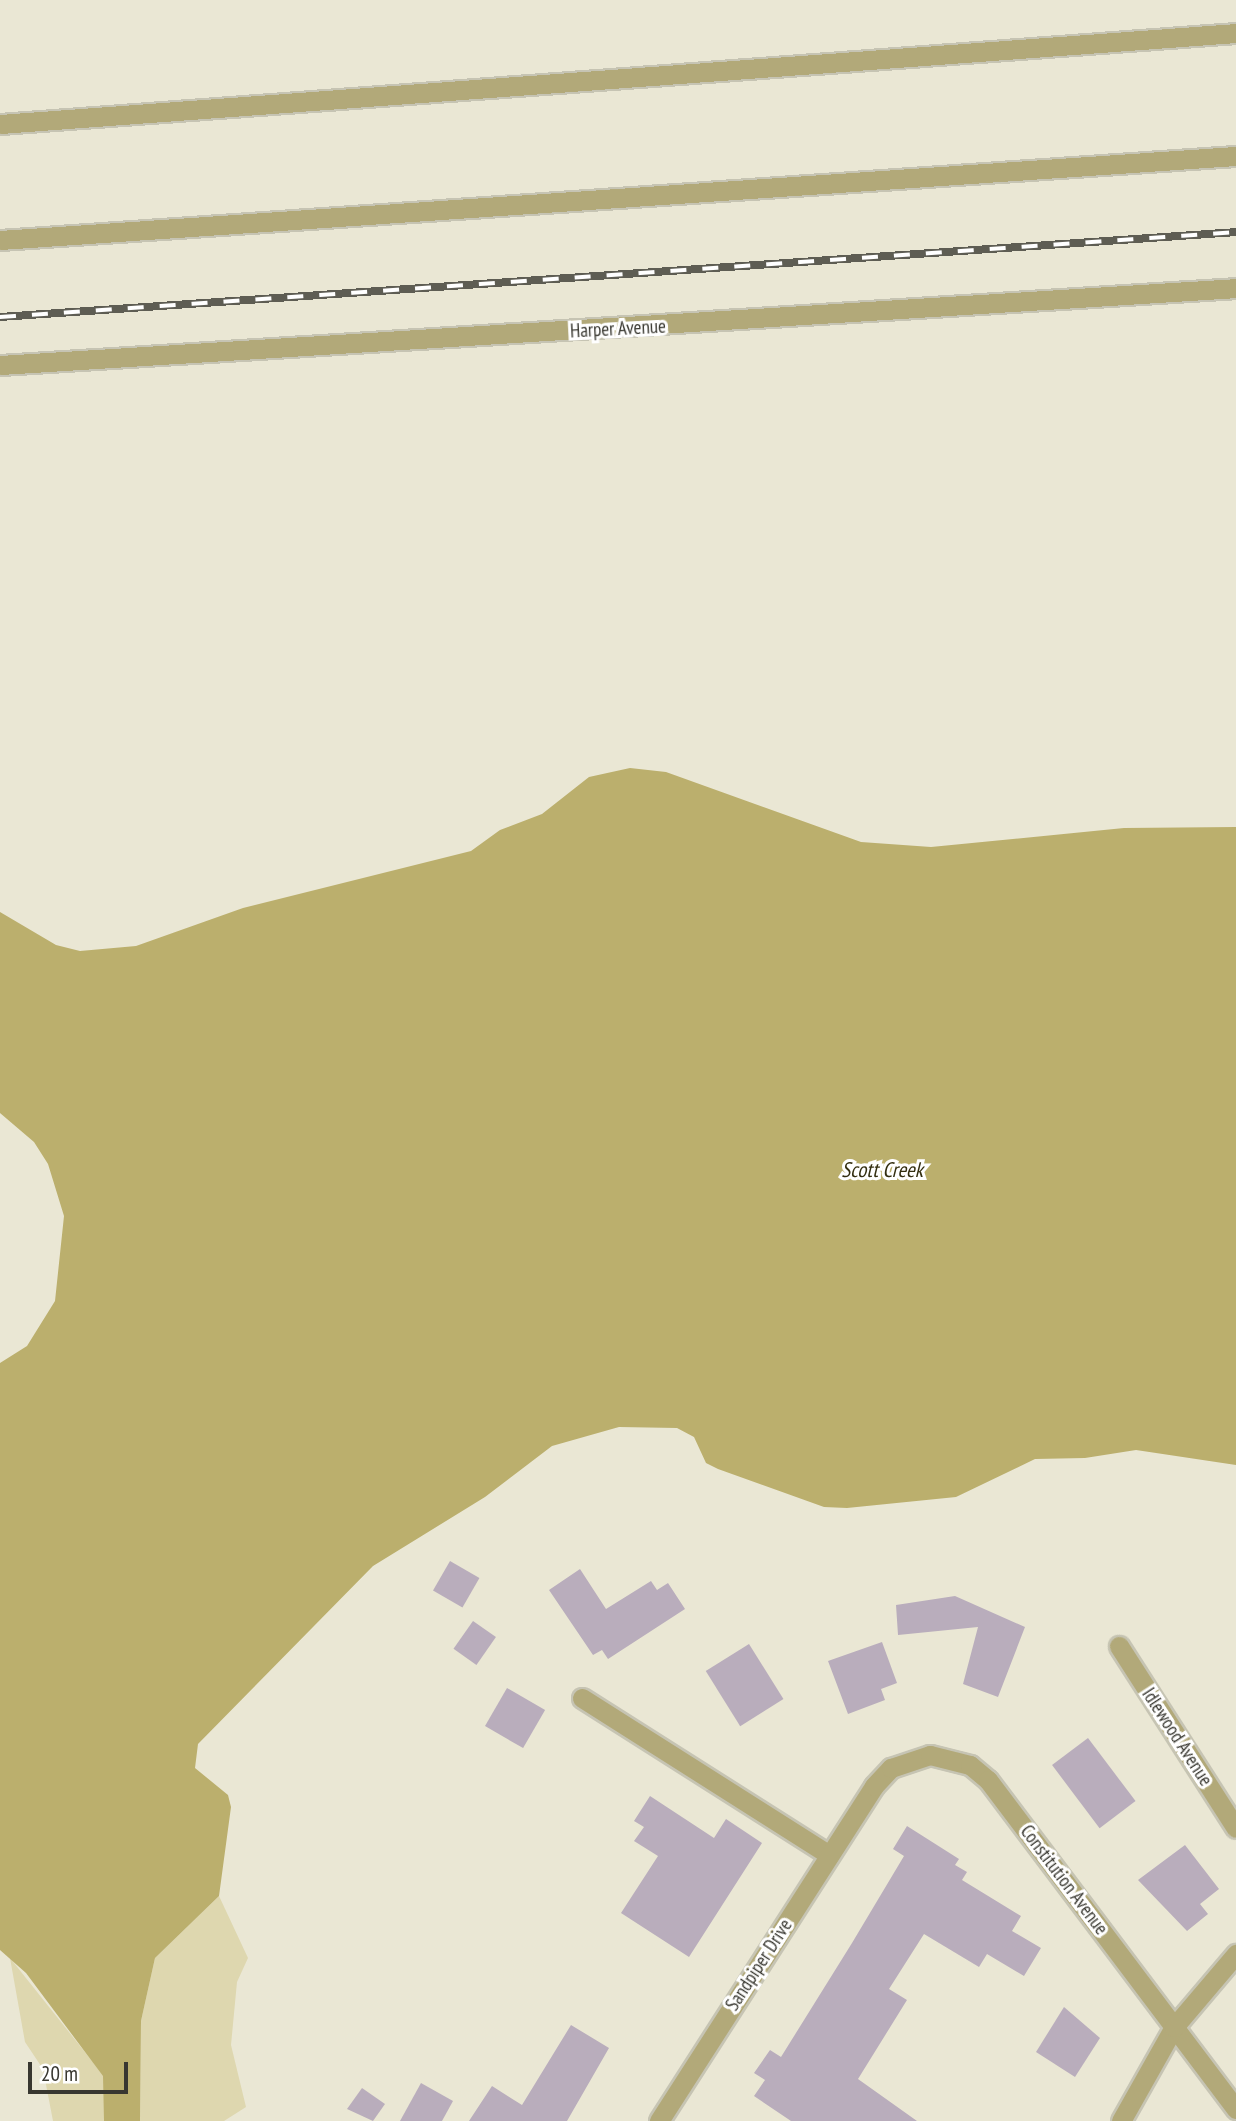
<!DOCTYPE html>
<html>
<head>
<meta charset="utf-8">
<style>
	body { margin:0 }
	#map { position:relative; width:1236px; height:2121px; overflow:hidden; background:#eae7d4; font-family:"PT Sans Narrow",sans-serif }
	div>[style] { position:absolute }
	.green>* { inset:0; background:#ded7af }
	.water>* { inset:0; background:#bbaf6d }
	.building>* { inset:0; background:#b9adbc; transform-origin:0 0 }
	.roads { filter:drop-shadow(2px 0 #c6c4b3) drop-shadow(-2px 0 #c6c4b3) drop-shadow(0 2px #c6c4b3) drop-shadow(0 -2px #c6c4b3) }
	.service>* { height:19px; margin:-9.5px; padding:0 9.5px; transform-origin:9.5px; border-radius:9.5px; background:#b2a979 }
	.minor>* { height:19px; margin:-9.5px; padding:0 9.5px; transform-origin:9.5px; border-radius:9.5px; background:#b2a979 }
	.rail>* { height:8px; margin-top:-4px; transform-origin:0; background:repeating-linear-gradient(90deg,#fff 0 16px,#5e5d53 0 32px); box-sizing:border-box; border-block:2px solid #5e5d53 }
	span { translate:-50% -50%; white-space:nowrap; text-align:center; line-height:1.15; -webkit-text-stroke:6px #fff; paint-order:stroke }
	.street-label { font-size:19px; color:#383730 }
	.water-label { font-size:21px; color:#332e10; font-style:italic }
	.scale { position:absolute; left:28px; top:2062px; width:100px; height:32px; box-sizing:border-box; border:4px solid #383730; border-top:0; padding-left:9px; font-size:21px; line-height:24px; white-space:nowrap; color:#383730; -webkit-text-stroke:5px #fff; paint-order:stroke }
</style>
</head>
<body>
<div id="map">
	<div class="green">
		<div style="clip-path:polygon(219px 1896px,248px 1958px,237px 1982px,231px 2045px,246px 2107px,224px 2121px,140px 2121px,141px 2021px,155px 1958px)"></div>
		<div style="clip-path:polygon(10px 1958px,104px 2076px,104px 2121px,53px 2121px,43px 2069px,25px 2042px)"></div>
	</div>
	<div class="water">
		<div style="clip-path:polygon(630px 768px,666px 772px,861px 842px,931px 847px,1124px 828px,1236px 827px,1236px 1465px,1136px 1450px,1085px 1458px,1035px 1459px,956px 1497px,847px 1508px,824px 1507px,718px 1469px,706px 1463px,694px 1437px,677px 1428px,619px 1427px,552px 1446px,485px 1497px,373px 1566px,198px 1744px,195px 1768px,228px 1795px,231px 1807px,219px 1896px,155px 1958px,141px 2021px,140px 2121px,104px 2121px,103px 2076px,26px 1973px,0 1950px,0 1363px,27px 1346px,55px 1301px,64px 1216px,48px 1164px,34px 1142px,0 1113px,0 912px,56px 945px,80px 951px,136px 946px,243px 908px,471px 851px,500px 830px,542px 814px,589px 777px)"></div>
	</div>
	<div class="building">
		<div style="left:450px;top:1561px;width:34px;height:34px;rotate:30deg"></div>
		<div style="clip-path:polygon(580px 1569px,606px 1609px,651px 1581px,657px 1590px,668px 1583px,685px 1609px,608px 1659px,602px 1650px,593px 1655px,549px 1590px)"></div>
		<div style="clip-path:polygon(955px 1596px,1025px 1627px,998px 1697px,963px 1684px,978px 1627px,898px 1635px,896px 1605px)"></div>
		<div style="left:473px;top:1621px;width:28px;height:34px;rotate:35deg"></div>
		<div style="clip-path:polygon(882px 1642px,897px 1683px,881px 1689px,885px 1700px,848px 1714px,828px 1661px)"></div>
		<div style="left:749px;top:1644px;width:65px;height:51px;rotate:58deg"></div>
		<div style="left:507px;top:1688px;width:44px;height:44px;rotate:30deg"></div>
		<div style="left:1088px;top:1738px;width:79px;height:45px;rotate:53deg"></div>
		<div style="clip-path:polygon(650px 1796px,714px 1838px,726px 1819px,762px 1843px,689px 1957px,621px 1913px,658px 1856px,634px 1841px,644px 1827px,634px 1821px)"></div>
		<div style="clip-path:polygon(907px 1826px,959px 1859px,955px 1865px,967px 1872px,962px 1880px,1021px 1916px,1012px 1931px,1041px 1948px,1024px 1976px,987px 1954px,979px 1967px,924px 1934px,889px 1989px,907px 2000px,858px 2079px,917px 2121px,791px 2121px,754px 2096px,765px 2080px,754px 2073px,770px 2050px,781px 2057px,852px 1943px,904px 1856px,893px 1849px)"></div>
		<div style="clip-path:polygon(1185px 1845px,1219px 1889px,1200px 1904px,1208px 1914px,1187px 1931px,1138px 1880px)"></div>
		<div style="clip-path:polygon(1064px 2007px,1100px 2038px,1075px 2077px,1036px 2052px)"></div>
		<div style="clip-path:polygon(571px 2025px,609px 2048px,567px 2121px,469px 2121px,492px 2086px,522px 2105px)"></div>
		<div style="clip-path:polygon(421px 2083px,453px 2101px,442px 2121px,400px 2121px)"></div>
		<div style="clip-path:polygon(362px 2088px,385px 2104px,373px 2121px,347px 2109px)"></div>
	</div>
	<div class="roads">
		<div class="service">
			<div style="left:0;top:124px;width:1239px;rotate:-4.21deg"></div>
			<div style="left:0;top:240px;width:1239px;rotate:-3.89deg"></div>
			<div style="left:582px;top:1698px;width:293px;rotate:32.4deg"></div>
		</div>
		<div class="minor">
			<div style="left:0;top:365px;width:1238px;rotate:-3.56deg"></div>
			<div style="left:1119px;top:1646px;width:216px;rotate:57.3deg"></div>
			<div style="left:659px;top:2121px;width:398px;rotate:-57.3deg"></div>
			<div style="left:874px;top:1786px;width:25px;rotate:-47deg"></div>
			<div style="left:891px;top:1768px;width:41px;rotate:-18.4deg"></div>
			<div style="left:930px;top:1755px;width:41px;rotate:14deg"></div>
			<div style="left:970px;top:1765px;width:23px;rotate:40deg"></div>
			<div style="left:988px;top:1780px;width:412px;rotate:53deg"></div>
			<div style="left:1121px;top:2121px;width:108px;rotate:-60.6deg"></div>
			<div style="left:1174px;top:2027px;width:96px;rotate:-49.7deg"></div>
		</div>
	</div>
	<div class="rail">
		<div style="left:0;top:317px;width:1239px;rotate:-3.93deg"></div>
	</div>
	<div class="street-label">
		<span style="left:618px;top:329px;rotate:-3deg">Harper Avenue</span>
		<span style="left:1177px;top:1737px;rotate:57deg">Idlewood Avenue</span>
		<span style="left:1064px;top:1880px;rotate:53deg">Constitution Avenue</span>
		<span style="left:759px;top:1965px;rotate:-57deg">Sandpiper Drive</span>
	</div>
	<div class="water-label">
		<span style="left:882px;top:1170px">Scott Creek</span>
	</div>
	<div class="scale">20 m</div>
</div>
</body>
</html>
